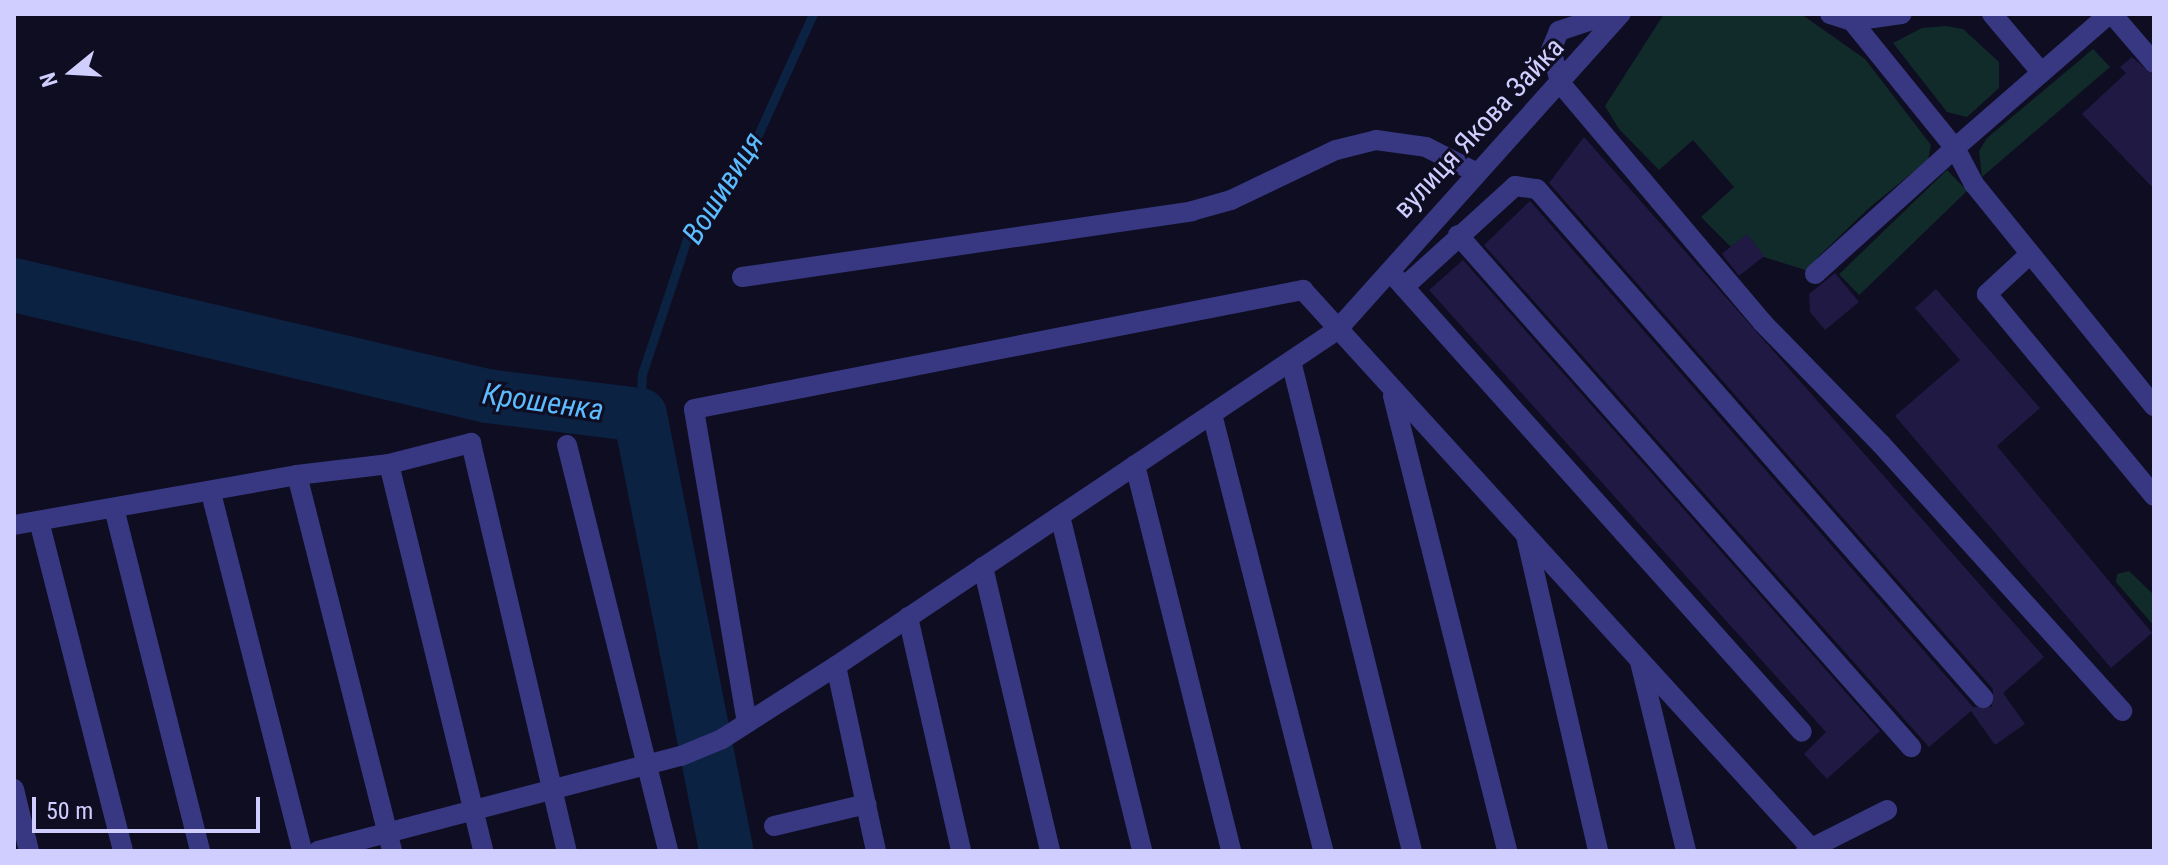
<!DOCTYPE html>
<html>
<head>
<meta charset="utf-8">
<style>
	body { margin:0 }
	#map { position:relative; width:2168px; height:865px; overflow:hidden; background:#0f0d21; font-family:"Roboto Condensed",sans-serif }
	div>[style] { position:absolute }
	.green>* { inset:0; background:#102b29; transform-origin:0 0 }
	.stream>* { height:9px; margin:-4.5px; padding:0 4.5px; transform-origin:4.5px; border-radius:4.5px; background:#0b2243 }
	.river>* { height:54px; margin:-27px; padding:0 27px; transform-origin:27px; border-radius:27px; background:#0b2243 }
	.building>* { inset:0; background:#1f1943; transform-origin:0 0 }
	.minor>* { height:20px; margin:-10px; padding:0 10px; transform-origin:10px; border-radius:10px; background:#373881 }
	span { translate:-50% -50%; white-space:nowrap; text-align:center; line-height:1.15; -webkit-text-stroke:6px #0f0d21; paint-order:stroke }
	.street-label { font-size:28px; color:#d0cdff }
	.water-label { font-size:30px; color:#5bbcff; font-style:italic }
	.frame { position:absolute; inset:0; border:16px solid #d0cdff; pointer-events:none }
	.north { position:absolute; left:32px; top:32px; width:80px; height:80px; -webkit-text-stroke:6px #0f0d21; paint-order:stroke; rotate:252deg; font-size:22px; font-weight:700; line-height:32px; text-align:center; color:#d0cdff }
	.north::after { content:''; display:block; margin:auto; width:28px; height:36px; background:#d0cdff; clip-path:polygon(50% 0,100% 100%,50% 72%,0 100%) }
	.scale { position:absolute; left:32px; top:797px; width:228px; height:36px; box-sizing:border-box; border:4px solid #d0cdff; border-top:0; padding-left:10px; font-size:24px; line-height:28px; white-space:nowrap; color:#d0cdff; -webkit-text-stroke:6px #0f0d21; paint-order:stroke }
</style>
</head>
<body>
<div id="map">
	<div class="green">
		<div style="clip-path:polygon(1664px 14px,1801px 14px,1865px 59px,1931px 145px,1928px 160px,1869px 208px,1818px 257px,1812px 272px,1731px 247px,1701px 217px,1734px 187px,1693px 140px,1659px 170px,1619px 129px,1605px 106px)"></div>
		<div style="clip-path:polygon(1946px 26px,1963px 29px,1999px 62px,1999px 88px,1967px 117px,1947px 112px,1893px 43px,1922px 28px)"></div>
		<div style="clip-path:polygon(2093px 49px,2110px 67px,1982px 177px,1979px 151px,1987px 138px)"></div>
		<div style="left:1947px;top:170px;width:29px;height:150px;rotate:46deg"></div>
		<div style="clip-path:polygon(2129px 571px,2154px 595px,2154px 626px,2116px 582px,2117px 574px)"></div>
	</div>
	<div class="stream">
		<div style="left:640px;top:415px;width:41px;rotate:-87.2deg"></div>
		<div style="left:642px;top:374px;width:152px;rotate:-71.6deg"></div>
		<div style="left:690px;top:230px;width:82px;rotate:-49.5deg"></div>
		<div style="left:743px;top:168px;width:169px;rotate:-65.6deg"></div>
	</div>
	<div class="river">
		<div style="left:14px;top:285px;width:486px;rotate:13.2deg"></div>
		<div style="left:487px;top:396px;width:154px;rotate:7.1deg"></div>
		<div style="left:640px;top:415px;width:444px;rotate:78.8deg"></div>
	</div>
	<div class="building">
		<div style="clip-path:polygon(2132px 57px,2154px 76px,2154px 189px,2082px 114px,2126px 73px,2120px 67px)"></div>
		<div style="clip-path:polygon(1584px 137px,2044px 657px,2003px 693px,2025px 724px,1995px 745px,1971px 711px,1929px 747px,1484px 245px,1530px 201px,1973px 707px,1992px 707px,1993px 689px,1549px 183px)"></div>
		<div style="left:1747px;top:234px;width:28px;height:32px;rotate:52deg"></div>
		<div style="clip-path:polygon(1463px 260px,1880px 731px,1827px 779px,1804px 754px,1826px 732px,1429px 290px)"></div>
		<div style="clip-path:polygon(1835px 273px,1859px 302px,1825px 330px,1810px 312px,1809px 294px)"></div>
		<div style="clip-path:polygon(1936px 289px,2040px 408px,1997px 446px,2152px 633px,2111px 668px,1895px 416px,1960px 360px,1915px 308px)"></div>
	</div>
	<div class="minor">
		<div style="left:1610px;top:14px;width:54px;rotate:161.6deg"></div>
		<div style="left:1559px;top:31px;width:21px;rotate:113deg"></div>
		<div style="left:1551px;top:50px;width:35px;rotate:74deg"></div>
		<div style="left:1561px;top:84px;width:312px;rotate:49.8deg"></div>
		<div style="left:1762px;top:322px;width:170px;rotate:45.7deg"></div>
		<div style="left:1881px;top:444px;width:360px;rotate:47.9deg"></div>
		<div style="left:1830px;top:14px;width:23px;rotate:18deg"></div>
		<div style="left:1852px;top:21px;width:164px;rotate:51deg"></div>
		<div style="left:1955px;top:148px;width:204px;rotate:-41deg"></div>
		<div style="left:1992px;top:14px;width:76px;rotate:49.8deg"></div>
		<div style="left:2112px;top:14px;width:65px;rotate:49.4deg"></div>
		<div style="left:1852px;top:21px;width:50px;rotate:-8deg"></div>
		<div style="left:1458px;top:235px;width:684px;rotate:48.5deg"></div>
		<div style="left:2030px;top:254px;width:59px;rotate:137.1deg"></div>
		<div style="left:1987px;top:294px;width:262px;rotate:50.4deg"></div>
		<div style="left:1815px;top:274px;width:188px;rotate:-42deg"></div>
		<div style="left:1955px;top:148px;width:41px;rotate:62.2deg"></div>
		<div style="left:1974px;top:184px;width:286px;rotate:51deg"></div>
		<div style="left:742px;top:277px;width:455px;rotate:-8.3deg"></div>
		<div style="left:1192px;top:211px;width:41px;rotate:-15.8deg"></div>
		<div style="left:1231px;top:200px;width:116px;rotate:-25.5deg"></div>
		<div style="left:1336px;top:150px;width:41px;rotate:-14deg"></div>
		<div style="left:1376px;top:140px;width:50px;rotate:8deg"></div>
		<div style="left:1426px;top:147px;width:57px;rotate:27deg"></div>
		<div style="left:1395px;top:277px;width:610px;rotate:48.19deg"></div>
		<div style="left:1404px;top:287px;width:150px;rotate:-42.3deg"></div>
		<div style="left:1515px;top:186px;width:22px;rotate:8deg"></div>
		<div style="left:1537px;top:189px;width:677px;rotate:48.77deg"></div>
		<div style="left:1291px;top:361px;width:505px;rotate:76.13deg"></div>
		<div style="left:1393px;top:396px;width:469px;rotate:75.9deg"></div>
		<div style="left:1212px;top:414px;width:451px;rotate:75.7deg"></div>
		<div style="left:567px;top:445px;width:418px;rotate:76deg"></div>
		<div style="left:389px;top:464px;width:398px;rotate:76.3deg"></div>
		<div style="left:1135px;top:465px;width:398px;rotate:76deg"></div>
		<div style="left:297px;top:475px;width:388px;rotate:75.8deg"></div>
		<div style="left:211px;top:493px;width:369px;rotate:75.7deg"></div>
		<div style="left:114px;top:508px;width:354px;rotate:75.9deg"></div>
		<div style="left:1060px;top:516px;width:345px;rotate:76.2deg"></div>
		<div style="left:39px;top:521px;width:341px;rotate:75.7deg"></div>
		<div style="left:14px;top:525px;width:287px;rotate:-10deg"></div>
		<div style="left:297px;top:475px;width:93px;rotate:-6.8deg"></div>
		<div style="left:389px;top:464px;width:85px;rotate:-14.4deg"></div>
		<div style="left:471px;top:443px;width:419px;rotate:76.8deg"></div>
		<div style="left:1526px;top:536px;width:323px;rotate:77.1deg"></div>
		<div style="left:983px;top:567px;width:292px;rotate:76.7deg"></div>
		<div style="left:908px;top:617px;width:240px;rotate:77.2deg"></div>
		<div style="left:1640px;top:662px;width:195px;rotate:76.3deg"></div>
		<div style="left:836px;top:666px;width:189px;rotate:77.8deg"></div>
		<div style="left:747px;top:723px;width:318px;rotate:-99.6deg"></div>
		<div style="left:694px;top:409px;width:621px;rotate:-11.06deg"></div>
		<div style="left:1303px;top:290px;width:755px;rotate:47.69deg"></div>
		<div style="left:14px;top:789px;width:64px;rotate:76.4deg"></div>
		<div style="left:774px;top:826px;width:95px;rotate:-13.4deg"></div>
		<div style="left:318px;top:851px;width:375px;rotate:-14.7deg"></div>
		<div style="left:681px;top:756px;width:44px;rotate:-22.5deg"></div>
		<div style="left:722px;top:739px;width:135px;rotate:-32.6deg"></div>
		<div style="left:836px;top:666px;width:603px;rotate:-33.85deg"></div>
		<div style="left:1337px;top:330px;width:425px;rotate:-48.1deg"></div>
		<div style="left:1806px;top:851px;width:91px;rotate:-26.8deg"></div>
	</div>
	<div class="street-label">
		<span style="left:1479px;top:128px;rotate:-47deg">вулиця Якова Зайка</span>
	</div>
	<div class="water-label">
		<span style="left:723px;top:188px;rotate:-58deg">Вошивиця</span>
		<span style="left:543px;top:402px;rotate:8deg">Крошенка</span>
	</div>
	<div class="frame"></div>
	<div class="north">N</div>
	<div class="scale">50 m</div>
</div>
</body>
</html>
